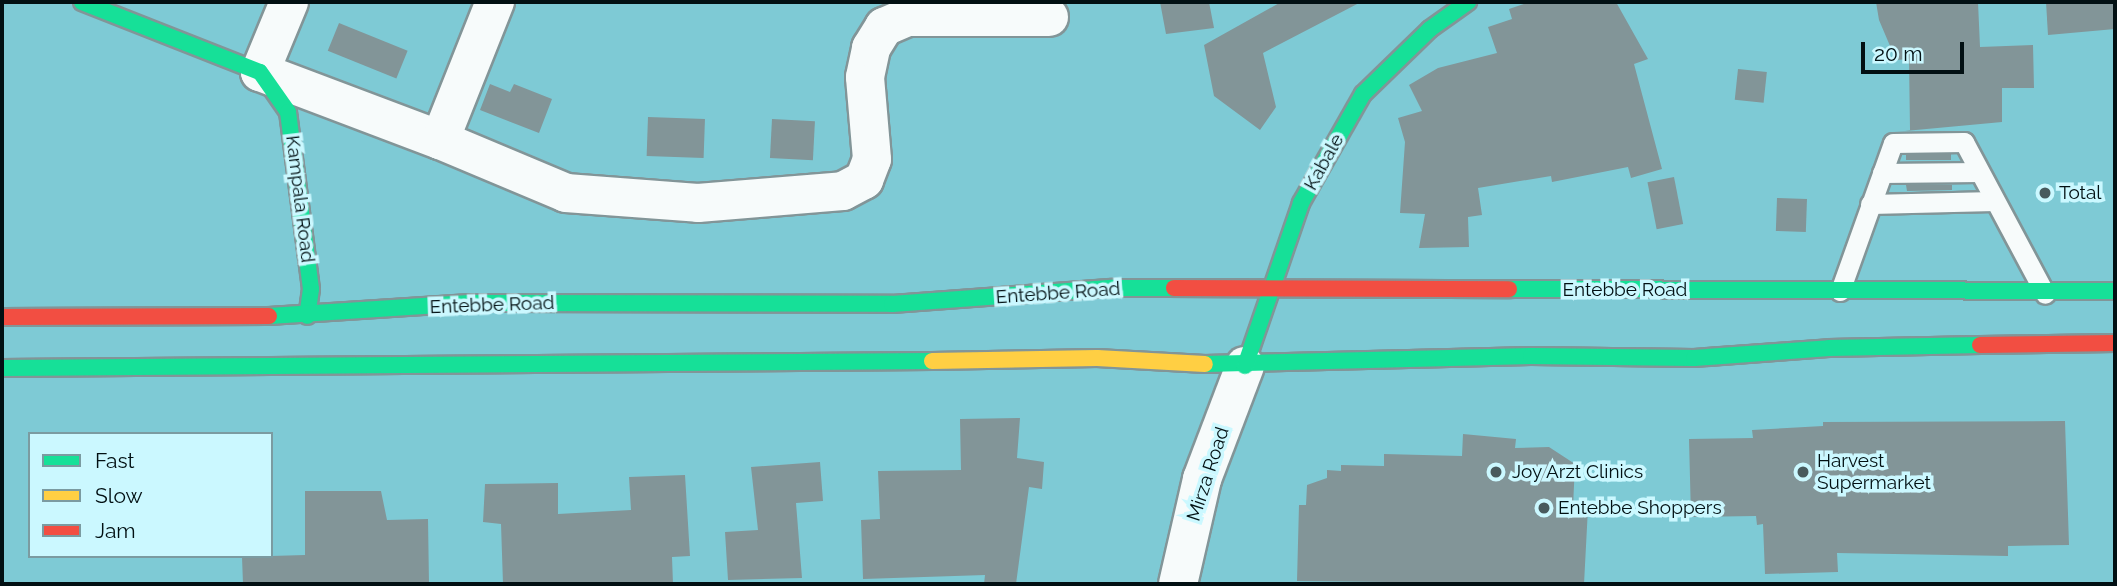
<!DOCTYPE html>
<html>
<head>
<meta charset="utf-8">
<style>
	body { margin:0 }
	#map { position:relative; width:2117px; height:586px; overflow:hidden; background:#cae2e6; font-family:Raleway,sans-serif }
	div>[style] { position:absolute }
	.water>* { inset:0; background:#7ecad5 }
	.building>* { inset:0; background:#829598; transform-origin:0 0 }
	.roads { filter:drop-shadow(2px 0 #829598) drop-shadow(-2px 0 #829598) drop-shadow(0 2px #829598) drop-shadow(0 -2px #829598) }
	.lane>* { height:19px; margin:-9.5px; padding:0 9.5px; transform-origin:9.5px; border-radius:9.5px; background:#f7fbfb }
	.street>* { height:38px; margin:-19px; padding:0 19px; transform-origin:19px; border-radius:19px; background:#f7fbfb }
	.fast>* { height:16px; margin:-8px; padding:0 8px; transform-origin:8px; border-radius:8px; background:#16e098 }
	.slow>* { height:16px; margin:-8px; padding:0 8px; transform-origin:8px; border-radius:8px; background:#ffcf43 }
	.jam>* { height:16px; margin:-8px; padding:0 8px; transform-origin:8px; border-radius:8px; background:#f24e42 }
	.dots>* { width:19px; height:19px; translate:-50% -50%; box-sizing:border-box; border:4px solid #cbf8ff; border-radius:50% }
	span { translate:-50% -50%; white-space:nowrap; text-align:center; line-height:1.15; -webkit-text-stroke:7px #cbf8ff; paint-order:stroke }
	.street-label { font-size:19px; color:#021013 }
	.poi-label { font-size:19px; color:#021013 }
	.left { translate:0 -50%; text-align:left }
	.frame { position:absolute; inset:0; border:4px solid #021013; pointer-events:none }
	.legend { position:absolute; left:28px; top:432px; width:245px; height:126px; box-sizing:border-box; background:#cbf8ff; border:2px solid #7b9ba1; margin:0; padding:9px 12px; list-style:none; font-size:21px; color:#021013 }
	.legend li { display:flex; align-items:center; gap:14px; height:35px }
	.legend b { width:35px; border:2px solid #7b9ba1 }
	.scale { position:absolute; left:1861px; top:42px; width:103px; height:32px; box-sizing:border-box; border:4px solid #021013; border-top:0; padding-left:9px; font-size:21px; line-height:24px; white-space:nowrap; color:#021013; -webkit-text-stroke:5px #cbf8ff; paint-order:stroke }
</style>
</head>
<body>
<div id="map">
	<div class="water">
		<div style="clip-path:polygon(evenodd,2px 2px,2115px 2px,2115px 584px,2px 584px,2px 2px,30px 434px,271px 434px,271px 556px,30px 556px,30px 434px)"></div>
	</div>
	<div class="building">
		<div style="clip-path:polygon(1160px 2px,1209px 2px,1214px 28px,1166px 34px)"></div>
		<div style="clip-path:polygon(1281px 2px,1361px 2px,1263px 53px,1276px 107px,1260px 130px,1214px 96px,1204px 45px)"></div>
		<div style="clip-path:polygon(1530px 2px,1616px 2px,1648px 59px,1634px 64px,1662px 169px,1631px 178px,1628px 167px,1552px 182px,1551px 176px,1478px 188px,1482px 215px,1468px 217px,1469px 247px,1419px 248px,1425px 214px,1400px 213px,1405px 142px,1398px 118px,1422px 111px,1409px 85px,1438px 68px,1497px 53px,1488px 27px,1512px 19px,1509px 9px)"></div>
		<div style="clip-path:polygon(1876px 2px,1978px 2px,1980px 47px,2033px 45px,2034px 88px,2002px 88px,2002px 122px,1905px 131px,1910px 130px,1909px 59px,1896px 60px,1879px 20px)"></div>
		<div style="clip-path:polygon(2046px 2px,2115px 2px,2115px 29px,2048px 35px)"></div>
		<div style="left:339px;top:23px;width:74px;height:30px;rotate:22deg"></div>
		<div style="left:1738px;top:69px;width:29px;height:31px;rotate:6deg"></div>
		<div style="clip-path:polygon(490px 84px,510px 92px,514px 84px,552px 99px,539px 133px,480px 110px)"></div>
		<div style="left:648px;top:117px;width:57px;height:39px;rotate:2deg"></div>
		<div style="left:772px;top:119px;width:43px;height:39px;rotate:3deg"></div>
		<div style="left:1951px;top:154px;width:6px;height:45px;rotate:90deg"></div>
		<div style="left:1674px;top:177px;width:48px;height:27px;rotate:79deg"></div>
		<div style="clip-path:polygon(1906px 185px,1952px 185px,1952px 190px,1907px 191px)"></div>
		<div style="left:1777px;top:198px;width:30px;height:33px;rotate:2deg"></div>
		<div style="clip-path:polygon(1020px 418px,1017px 458px,1044px 462px,1042px 489px,1029px 487px,1016px 584px,984px 584px,985px 575px,863px 579px,861px 520px,880px 519px,878px 471px,961px 470px,960px 419px)"></div>
		<div style="clip-path:polygon(2065px 421px,2069px 545px,2008px 546px,2008px 556px,1837px 553px,1838px 572px,1765px 574px,1763px 524px,1757px 525px,1756px 516px,1691px 517px,1689px 439px,1753px 438px,1752px 430px,1823px 426px,1823px 422px)"></div>
		<div style="clip-path:polygon(1463px 434px,1516px 439px,1515px 448px,1549px 447px,1575px 464px,1573px 507px,1588px 508px,1584px 584px,1297px 581px,1299px 505px,1306px 505px,1307px 485px,1327px 478px,1327px 470px,1341px 471px,1341px 465px,1384px 466px,1384px 454px,1462px 456px)"></div>
		<div style="clip-path:polygon(820px 462px,823px 501px,796px 503px,802px 578px,728px 580px,725px 532px,758px 530px,751px 467px)"></div>
		<div style="clip-path:polygon(685px 475px,690px 556px,672px 557px,673px 584px,503px 584px,501px 524px,483px 522px,485px 484px,558px 483px,558px 514px,631px 510px,629px 477px)"></div>
		<div style="clip-path:polygon(305px 491px,381px 491px,387px 520px,428px 519px,429px 584px,243px 584px,242px 557px,305px 555px)"></div>
	</div>
	<div class="roads">
		<div class="lane">
			<div style="left:1882px;top:173px;width:97px;rotate:-0.6deg"></div>
			<div style="left:1870px;top:204px;width:124px;rotate:-1.4deg"></div>
			<div style="left:1840px;top:291px;width:157px;rotate:-70.3deg"></div>
			<div style="left:1893px;top:143px;width:71px;rotate:-0.8deg"></div>
			<div style="left:1964px;top:142px;width:172px;rotate:61.9deg"></div>
		</div>
		<div class="street">
			<div style="left:289px;top:2px;width:76px;rotate:112.5deg"></div>
			<div style="left:260px;top:72px;width:192px;rotate:20.7deg"></div>
			<div style="left:440px;top:140px;width:149px;rotate:-68.3deg"></div>
			<div style="left:440px;top:140px;width:137px;rotate:22.8deg"></div>
			<div style="left:566px;top:193px;width:132px;rotate:4.3deg"></div>
			<div style="left:698px;top:203px;width:145px;rotate:-4.7deg"></div>
			<div style="left:843px;top:191px;width:24px;rotate:-28deg"></div>
			<div style="left:864px;top:180px;width:22px;rotate:-69deg"></div>
			<div style="left:872px;top:159px;width:82px;rotate:-94.9deg"></div>
			<div style="left:865px;top:77px;width:30px;rotate:-78deg"></div>
			<div style="left:871px;top:48px;width:25px;rotate:-58deg"></div>
			<div style="left:884px;top:27px;width:26px;rotate:-23deg"></div>
			<div style="left:908px;top:17px;width:141px"></div>
			<div style="left:1178px;top:584px;width:108px;rotate:-77.1deg"></div>
			<div style="left:1202px;top:479px;width:121px;rotate:-69.2deg"></div>
		</div>
		<div class="fast">
			<div style="left:82px;top:2px;width:191px;rotate:21.5deg"></div>
			<div style="left:260px;top:72px;width:49px;rotate:55deg"></div>
			<div style="left:288px;top:112px;width:178px;rotate:82.6deg"></div>
			<div style="left:311px;top:289px;width:27px;rotate:98deg"></div>
			<div style="left:1509px;top:289px;width:606px;rotate:0.19deg"></div>
			<div style="left:269px;top:316px;width:201px;rotate:-3.7deg"></div>
			<div style="left:470px;top:303px;width:422px;rotate:0.1deg"></div>
			<div style="left:892px;top:304px;width:221px;rotate:-4.2deg"></div>
			<div style="left:1112px;top:288px;width:62px"></div>
			<div style="left:1205px;top:364px;width:326px;rotate:-1.4deg"></div>
			<div style="left:1531px;top:356px;width:163px;rotate:0.7deg"></div>
			<div style="left:1694px;top:358px;width:135px;rotate:-4.2deg"></div>
			<div style="left:1829px;top:348px;width:151px;rotate:-1.1deg"></div>
			<div style="left:1245px;top:366px;width:172px;rotate:-71deg"></div>
			<div style="left:1301px;top:203px;width:125px;rotate:-60.4deg"></div>
			<div style="left:1363px;top:94px;width:93px;rotate:-44.1deg"></div>
			<div style="left:1430px;top:29px;width:47px;rotate:-35.4deg"></div>
			<div style="left:2px;top:368px;width:930px;rotate:-0.43deg"></div>
		</div>
		<div class="slow">
			<div style="left:932px;top:361px;width:165px;rotate:-1deg"></div>
			<div style="left:1097px;top:358px;width:108px;rotate:3.2deg"></div>
		</div>
		<div class="jam">
			<div style="left:1174px;top:288px;width:335px;rotate:0.2deg"></div>
			<div style="left:2px;top:317px;width:267px;rotate:-0.2deg"></div>
			<div style="left:1980px;top:345px;width:135px;rotate:-0.8deg"></div>
		</div>
	</div>
	<div class="dots">
		<div style="left:2045px;top:193px;background:#485a5d"></div>
		<div style="left:1496px;top:472px;background:#485a5d"></div>
		<div style="left:1803px;top:472px;background:#485a5d"></div>
		<div style="left:1544px;top:508px;background:#485a5d"></div>
	</div>
	<div class="street-label">
		<span style="left:1324px;top:162px;rotate:-61deg">Kabale</span>
		<span style="left:300px;top:199px;rotate:83deg">Kampala Road</span>
		<span style="left:1625px;top:290px">Entebbe Road</span>
		<span style="left:1058px;top:293px;rotate:-4deg">Entebbe Road</span>
		<span style="left:492px;top:305px;rotate:-2deg">Entebbe Road</span>
		<span style="left:1208px;top:474px;rotate:-72deg">Mirza Road</span>
	</div>
	<div class="poi-label">
		<span class="left" style="left:2059px;top:193px">Total</span>
		<span class="left" style="left:1817px;top:472px">Harvest<br>Supermarket</span>
		<span class="left" style="left:1512px;top:472px">Joy Arzt Clinics</span>
		<span class="left" style="left:1558px;top:508px">Entebbe Shoppers</span>
	</div>
	<div class="frame"></div>
	<ul class="legend">
	<li><b style="height:9px;background:#16e098"></b>Fast</li>
	<li><b style="height:9px;background:#ffcf43"></b>Slow</li>
	<li><b style="height:9px;background:#f24e42"></b>Jam</li>
	</ul>
	<div class="scale">20 m</div>
</div>
</body>
</html>
